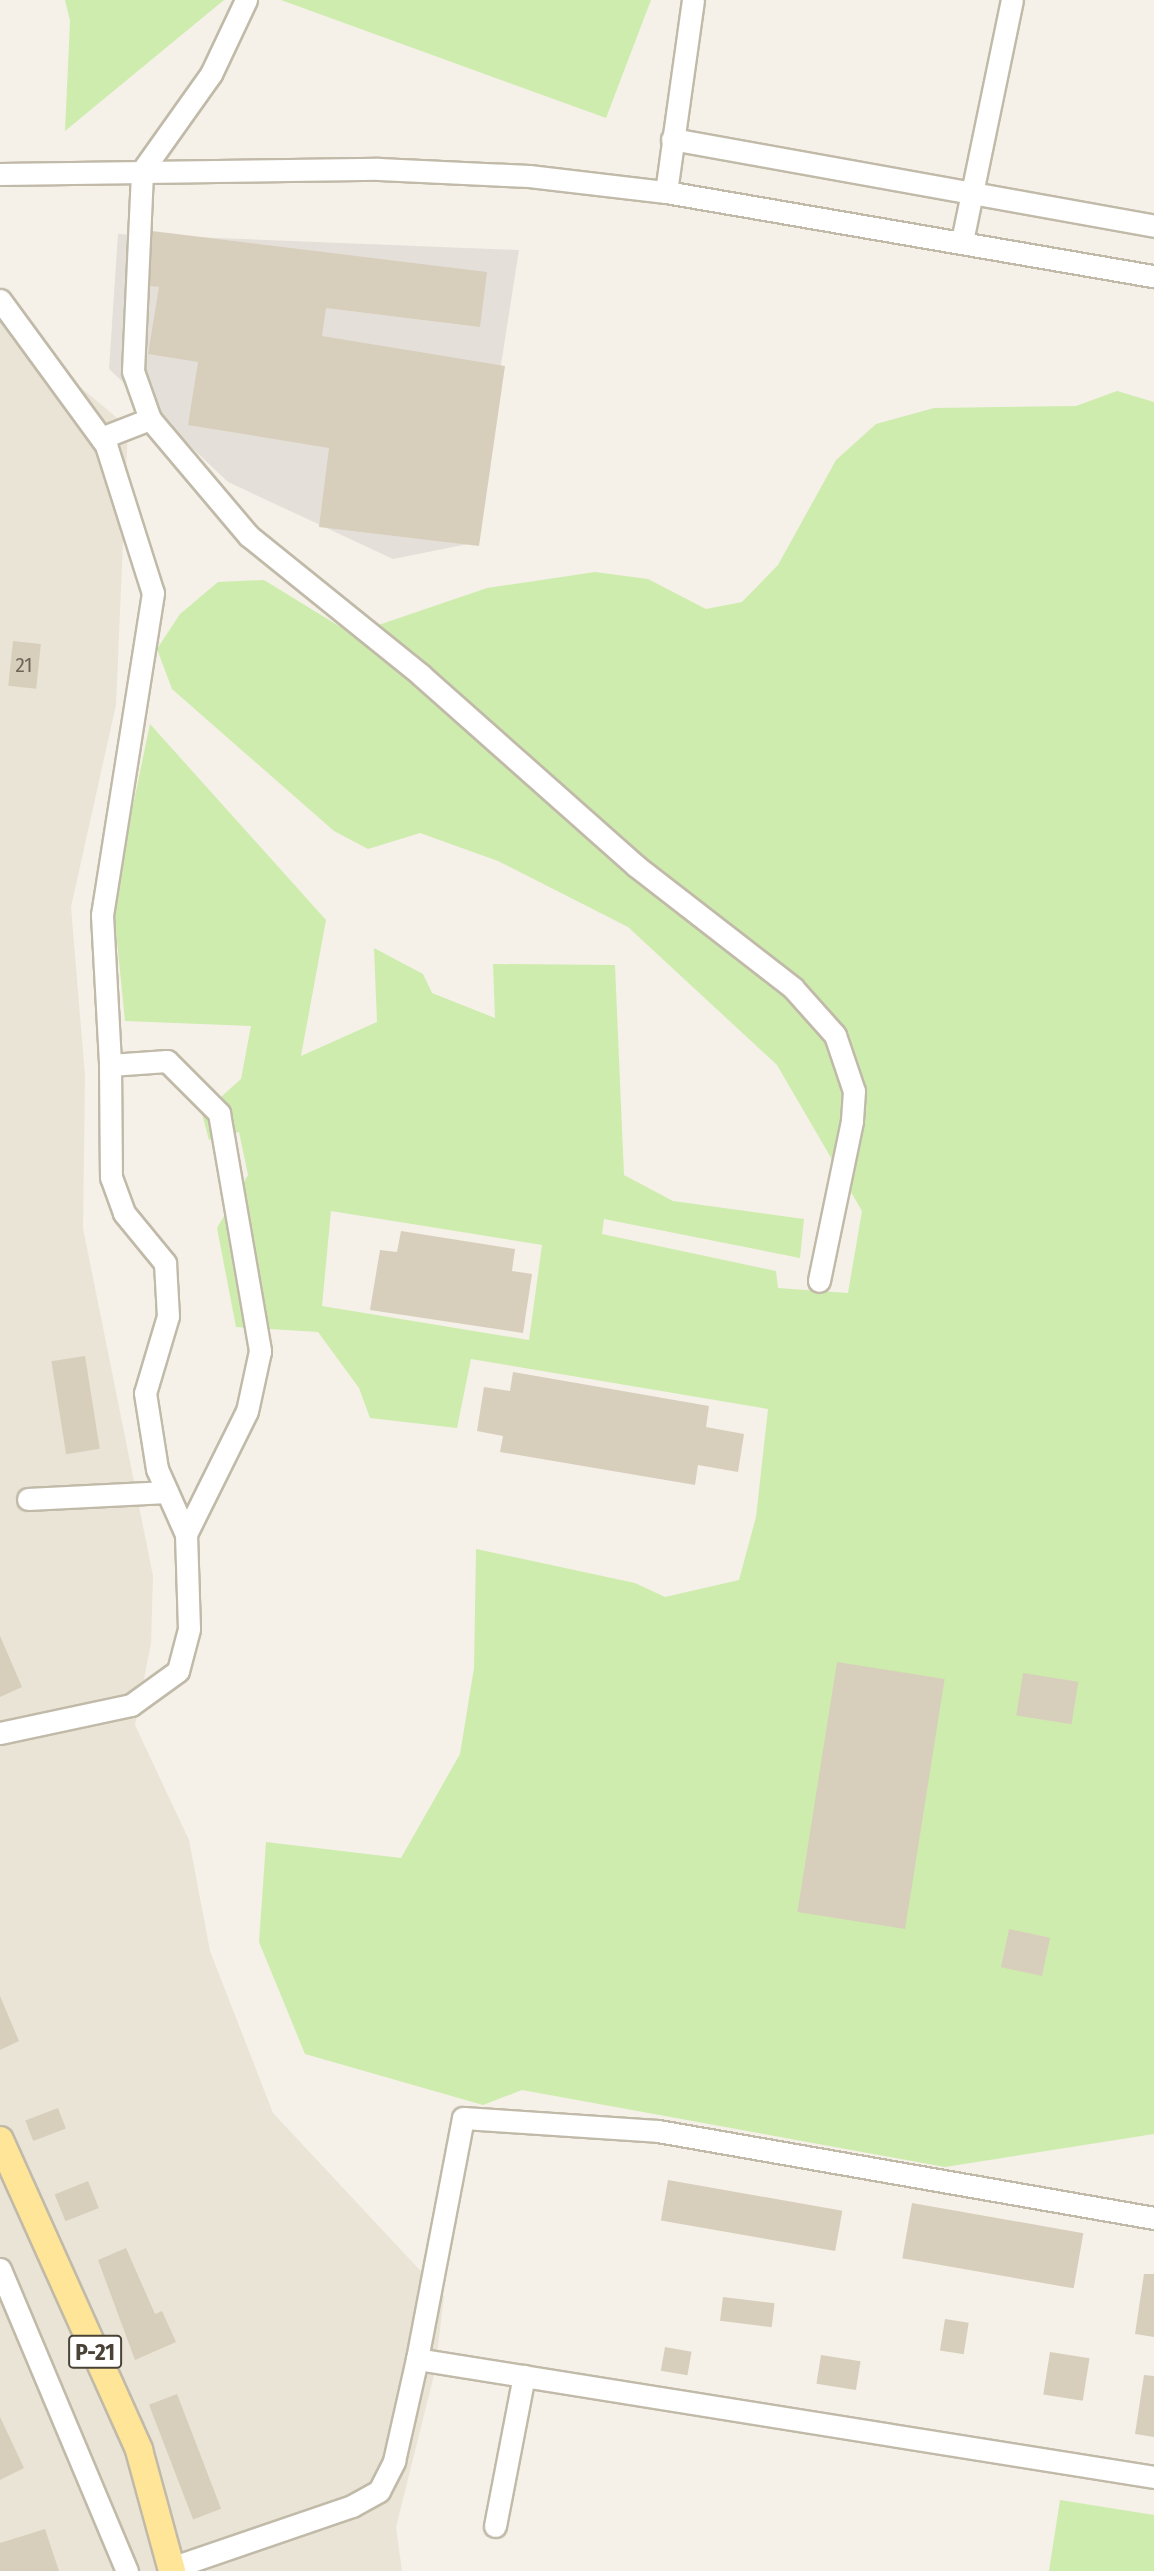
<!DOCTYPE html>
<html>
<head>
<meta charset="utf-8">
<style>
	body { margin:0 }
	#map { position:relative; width:1154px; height:2571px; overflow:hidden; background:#f5f1e8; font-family:"Fira Sans Condensed",sans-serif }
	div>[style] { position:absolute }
	.residential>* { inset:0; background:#e9e4d5 }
	.industrial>* { inset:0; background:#e4e0d9 }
	.green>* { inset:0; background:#ceecae }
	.building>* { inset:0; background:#d8cebc; transform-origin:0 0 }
	.roads { filter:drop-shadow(2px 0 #c1baa9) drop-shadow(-2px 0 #c1baa9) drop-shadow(0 2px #c1baa9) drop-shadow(0 -2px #c1baa9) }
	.minor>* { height:21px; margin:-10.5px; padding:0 10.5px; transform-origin:10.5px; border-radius:10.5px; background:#fff }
	.major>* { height:26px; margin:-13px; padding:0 13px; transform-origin:13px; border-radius:13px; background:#ffe597 }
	span { translate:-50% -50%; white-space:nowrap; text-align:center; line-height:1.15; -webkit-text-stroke:7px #fff; paint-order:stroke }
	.number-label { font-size:21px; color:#6d6558 }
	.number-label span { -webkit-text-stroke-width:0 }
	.shield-label span { padding:2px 5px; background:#fff; border:2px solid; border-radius:5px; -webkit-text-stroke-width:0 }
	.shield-label { font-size:23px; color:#494236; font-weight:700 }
</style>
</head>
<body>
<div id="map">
	<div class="residential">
		<div style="clip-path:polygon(0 320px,128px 427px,116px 705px,71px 907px,85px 1076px,83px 1228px,153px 1576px,151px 1643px,135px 1725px,189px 1840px,210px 1951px,273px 2113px,444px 2296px,435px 2371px,396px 2527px,402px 2571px,0 2571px)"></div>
	</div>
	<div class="industrial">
		<div style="clip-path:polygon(118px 234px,519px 250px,473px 543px,393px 559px,228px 482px,109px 369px)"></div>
	</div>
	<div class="green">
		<div style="clip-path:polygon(65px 0,224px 0,65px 131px,70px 21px)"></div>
		<div style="clip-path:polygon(281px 0,651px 0,606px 118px)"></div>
		<div style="clip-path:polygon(evenodd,1117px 391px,1154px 402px,1154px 2134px,945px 2167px,522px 2090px,483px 2105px,305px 2054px,259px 1942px,266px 1842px,401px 1858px,460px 1754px,474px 1668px,476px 1549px,635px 1583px,665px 1597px,739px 1580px,756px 1517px,768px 1409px,471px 1359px,457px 1428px,370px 1418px,359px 1388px,318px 1332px,236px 1327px,217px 1228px,248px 1175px,239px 1132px,209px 1140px,202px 1114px,241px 1079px,251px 1026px,125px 1021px,113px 901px,150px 724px,326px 920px,301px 1056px,377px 1022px,374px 948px,423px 974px,432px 993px,495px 1018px,493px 964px,615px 965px,624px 1175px,673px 1201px,804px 1219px,800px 1258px,604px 1219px,602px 1234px,776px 1271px,778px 1288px,848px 1293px,862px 1211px,777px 1065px,628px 927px,498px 861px,420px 833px,368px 849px,334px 831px,172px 689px,157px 649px,180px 614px,218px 582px,264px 580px,352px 634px,487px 588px,595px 572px,648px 579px,706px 609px,742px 602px,778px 565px,836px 460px,876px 424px,934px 408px,1076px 406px,1117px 391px,331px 1211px,542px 1245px,529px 1340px,322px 1306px,331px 1211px)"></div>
		<div style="clip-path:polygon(1060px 2500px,1154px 2515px,1154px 2571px,1049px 2571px)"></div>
	</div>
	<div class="building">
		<div style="clip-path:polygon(152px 231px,487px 272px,480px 327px,326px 308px,322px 336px,505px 366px,479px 546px,319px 527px,329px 448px,188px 425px,198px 362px,148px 354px,159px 287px,150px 286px)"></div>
		<div style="left:13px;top:641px;width:28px;height:45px;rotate:6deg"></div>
		<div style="clip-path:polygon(401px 1231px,515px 1249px,512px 1271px,532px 1274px,523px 1333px,370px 1310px,380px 1250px,397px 1252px)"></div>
		<div style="left:85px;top:1356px;width:94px;height:34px;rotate:81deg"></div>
		<div style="clip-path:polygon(513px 1372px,709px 1406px,706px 1427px,744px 1434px,738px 1472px,698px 1465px,695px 1485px,500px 1452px,503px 1436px,477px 1431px,484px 1387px,510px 1391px)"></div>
		<div style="clip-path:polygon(0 1636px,22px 1687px,0 1697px)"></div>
		<div style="left:837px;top:1662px;width:109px;height:253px;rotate:9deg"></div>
		<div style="left:1023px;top:1673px;width:56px;height:43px;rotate:9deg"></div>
		<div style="left:1009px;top:1929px;width:42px;height:39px;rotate:12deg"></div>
		<div style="clip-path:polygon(0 1996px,19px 2041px,0 2050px)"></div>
		<div style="left:58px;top:2108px;width:22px;height:35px;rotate:69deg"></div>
		<div style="left:668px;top:2180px;width:177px;height:41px;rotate:10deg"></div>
		<div style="left:88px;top:2181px;width:29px;height:36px;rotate:68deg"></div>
		<div style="left:912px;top:2203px;width:174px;height:56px;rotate:10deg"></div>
		<div style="clip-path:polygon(126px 2248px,155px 2314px,162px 2311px,176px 2342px,135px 2360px,98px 2260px)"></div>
		<div style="clip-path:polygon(1144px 2274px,1154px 2274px,1154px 2337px,1135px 2334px)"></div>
		<div style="left:723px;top:2297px;width:52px;height:24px;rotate:7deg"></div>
		<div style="left:945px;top:2319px;width:24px;height:32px;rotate:9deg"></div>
		<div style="left:665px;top:2347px;width:27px;height:24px;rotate:10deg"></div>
		<div style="left:1050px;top:2352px;width:40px;height:43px;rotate:9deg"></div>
		<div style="left:821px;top:2355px;width:40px;height:29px;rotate:9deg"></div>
		<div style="clip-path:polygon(1144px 2375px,1154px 2376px,1154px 2437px,1135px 2434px)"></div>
		<div style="left:177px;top:2394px;width:123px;height:30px;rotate:69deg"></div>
		<div style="clip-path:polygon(0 2417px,24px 2468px,0 2480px)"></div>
		<div style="clip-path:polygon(45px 2529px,59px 2571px,0 2571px,0 2543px)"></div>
	</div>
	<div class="roads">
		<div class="minor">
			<div style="left:672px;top:139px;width:490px;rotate:10.2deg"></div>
			<div style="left:0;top:174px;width:379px;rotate:-0.8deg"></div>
			<div style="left:379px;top:169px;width:150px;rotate:2.7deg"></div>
			<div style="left:529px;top:176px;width:138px;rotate:6.7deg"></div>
			<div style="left:666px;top:192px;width:495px;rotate:9.8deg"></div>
			<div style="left:666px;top:192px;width:194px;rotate:-82deg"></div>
			<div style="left:962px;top:241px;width:246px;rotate:-78.3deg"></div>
			<div style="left:0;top:300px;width:180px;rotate:53.8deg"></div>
			<div style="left:106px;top:445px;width:155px;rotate:72.4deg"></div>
			<div style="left:153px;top:593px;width:326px;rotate:99deg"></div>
			<div style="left:102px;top:915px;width:150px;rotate:86.9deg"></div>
			<div style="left:110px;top:1065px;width:57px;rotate:-4deg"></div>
			<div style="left:167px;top:1061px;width:74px;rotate:45deg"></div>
			<div style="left:219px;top:1113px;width:242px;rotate:80.2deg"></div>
			<div style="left:260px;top:1351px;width:61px;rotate:102.2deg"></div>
			<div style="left:247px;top:1411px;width:137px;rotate:116.4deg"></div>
			<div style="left:186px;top:1534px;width:95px;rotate:88.2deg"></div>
			<div style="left:189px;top:1629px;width:43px;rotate:104.7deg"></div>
			<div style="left:178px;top:1671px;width:58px;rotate:144.1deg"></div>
			<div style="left:131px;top:1705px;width:134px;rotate:167.9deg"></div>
			<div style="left:150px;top:419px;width:51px;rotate:-109.5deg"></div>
			<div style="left:133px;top:371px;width:200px;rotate:-87.4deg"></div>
			<div style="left:142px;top:171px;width:119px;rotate:-54.6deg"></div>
			<div style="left:211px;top:74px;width:82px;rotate:-64.7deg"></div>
			<div style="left:101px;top:438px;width:53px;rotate:-21.2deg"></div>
			<div style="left:150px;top:419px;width:153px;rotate:49.8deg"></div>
			<div style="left:249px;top:536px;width:221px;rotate:38.9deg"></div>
			<div style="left:421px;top:675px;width:288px;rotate:41.6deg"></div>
			<div style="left:636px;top:866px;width:199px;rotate:37.8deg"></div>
			<div style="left:793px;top:988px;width:63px;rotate:48.2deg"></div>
			<div style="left:835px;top:1035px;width:59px;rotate:71.3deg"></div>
			<div style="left:854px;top:1091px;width:30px;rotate:94deg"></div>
			<div style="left:852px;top:1121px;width:163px;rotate:101.7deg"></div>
			<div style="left:110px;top:1065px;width:112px;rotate:89.5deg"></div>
			<div style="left:111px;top:1177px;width:38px;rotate:70deg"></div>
			<div style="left:124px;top:1213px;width:65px;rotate:50.6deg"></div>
			<div style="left:165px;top:1263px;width:53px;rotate:86.8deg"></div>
			<div style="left:168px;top:1316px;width:80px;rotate:106.6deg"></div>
			<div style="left:145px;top:1393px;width:77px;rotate:81deg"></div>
			<div style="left:157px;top:1469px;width:71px;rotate:66deg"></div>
			<div style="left:28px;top:1499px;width:139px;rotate:-2.9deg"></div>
			<div style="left:0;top:2269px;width:328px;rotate:67.2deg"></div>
			<div style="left:417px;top:2359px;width:245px;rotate:-79.2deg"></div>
			<div style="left:463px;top:2118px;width:195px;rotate:3.8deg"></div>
			<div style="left:658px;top:2131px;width:504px;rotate:9.95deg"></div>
			<div style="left:495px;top:2526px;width:153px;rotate:-79.1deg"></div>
			<div style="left:171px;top:2568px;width:191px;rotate:-18.9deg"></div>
			<div style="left:352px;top:2506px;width:31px;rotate:-29deg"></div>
			<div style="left:379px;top:2491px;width:34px;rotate:-63deg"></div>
			<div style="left:394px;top:2461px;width:105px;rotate:-77.3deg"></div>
			<div style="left:417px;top:2359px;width:746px;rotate:9.1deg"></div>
		</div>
		<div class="major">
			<div style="left:0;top:2140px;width:340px;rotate:65.8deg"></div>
			<div style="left:139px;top:2450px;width:125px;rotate:74.7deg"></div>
		</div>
	</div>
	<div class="number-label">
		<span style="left:24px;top:665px">21</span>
	</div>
	<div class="shield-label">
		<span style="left:95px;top:2352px">Р-21</span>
	</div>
</div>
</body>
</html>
